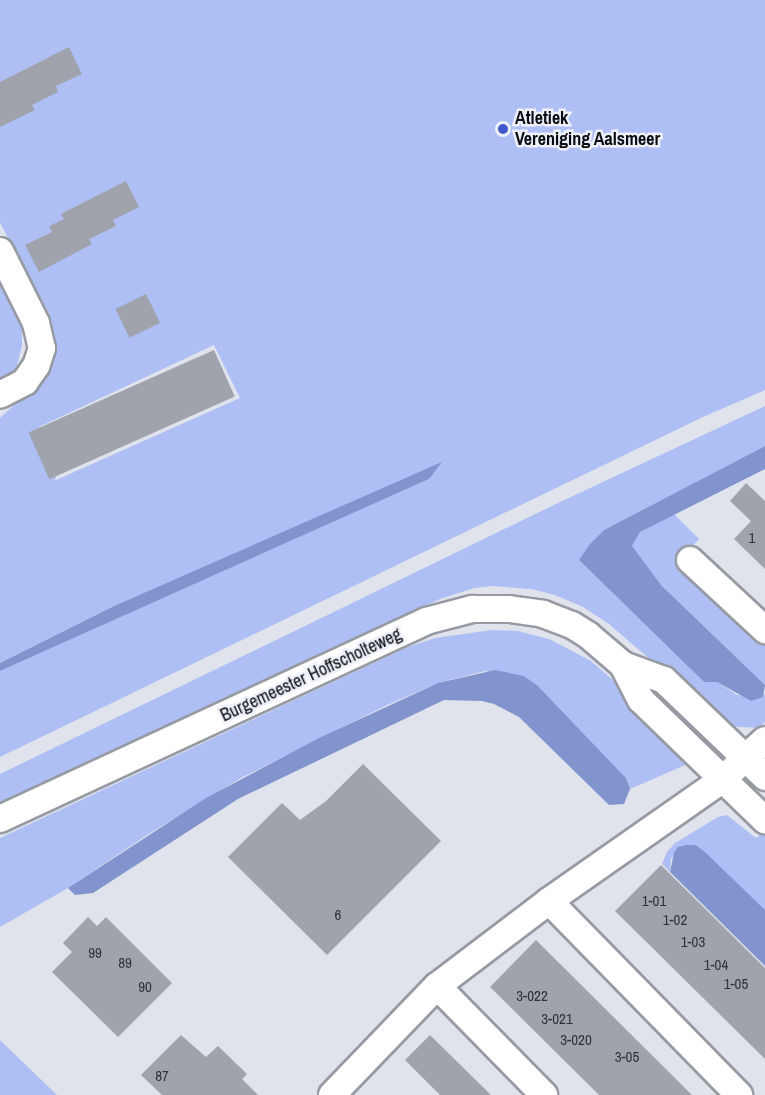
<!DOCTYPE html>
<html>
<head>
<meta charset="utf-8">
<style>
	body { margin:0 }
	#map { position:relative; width:765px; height:1095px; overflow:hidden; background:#e0e3ec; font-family:"Archivo Narrow",sans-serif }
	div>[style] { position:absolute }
	.green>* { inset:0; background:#adbff4 }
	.water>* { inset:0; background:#8194cd }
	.building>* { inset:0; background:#a0a3ab; transform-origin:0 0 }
	.roads { filter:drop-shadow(2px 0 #979aa2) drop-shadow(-2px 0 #979aa2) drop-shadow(0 2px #979aa2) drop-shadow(0 -2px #979aa2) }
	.street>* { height:26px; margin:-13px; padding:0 13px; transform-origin:13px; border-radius:13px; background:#fff }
	.dots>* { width:16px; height:16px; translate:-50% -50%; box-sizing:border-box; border:3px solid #edf0f9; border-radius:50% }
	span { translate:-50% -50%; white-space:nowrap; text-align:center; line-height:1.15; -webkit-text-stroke:5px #edf0f9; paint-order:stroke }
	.number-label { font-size:15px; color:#303236 }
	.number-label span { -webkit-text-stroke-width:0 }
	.poi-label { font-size:18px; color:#0b0c0f; font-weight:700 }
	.left { translate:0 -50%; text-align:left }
	.street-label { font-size:18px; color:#0b0c0f }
</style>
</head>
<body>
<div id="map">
	<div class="green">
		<div style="clip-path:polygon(evenodd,0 0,765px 0,765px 390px,703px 417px,0 757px,0 671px,429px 479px,441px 463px,114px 606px,0 663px,0 418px,39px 382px,52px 352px,50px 315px,0 223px,0 0,214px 345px,240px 398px,54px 481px,59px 472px,39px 427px,214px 345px)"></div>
		<div style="clip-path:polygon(0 278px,22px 320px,22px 346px,16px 369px,0 383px)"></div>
		<div style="clip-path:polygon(765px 406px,765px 446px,604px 530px,579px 560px,704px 682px,717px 682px,737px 695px,763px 697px,765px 693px,765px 722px,759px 728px,727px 726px,609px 624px,583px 607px,555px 595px,531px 589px,493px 586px,474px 588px,440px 599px,0 806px,0 774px,558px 503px)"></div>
		<div style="clip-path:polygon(674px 514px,699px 539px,678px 561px,765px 645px,765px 685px,661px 585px,635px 552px,632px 546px,640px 532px)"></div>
		<div style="clip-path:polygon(492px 630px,518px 631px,549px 639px,591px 661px,623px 689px,690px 763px,630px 789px,626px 778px,537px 685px,524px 676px,485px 671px,438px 683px,387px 705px,241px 778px,147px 835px,68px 888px,0 927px,0 838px,408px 647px,435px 638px)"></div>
		<div style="clip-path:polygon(727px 815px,756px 838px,765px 831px,765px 910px,696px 845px,671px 858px,670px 872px,662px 864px,667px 852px,675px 843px,718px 817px)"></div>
		<div style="clip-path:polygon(0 1040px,57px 1095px,0 1095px)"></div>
	</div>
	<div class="water">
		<div style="clip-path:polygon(765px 446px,765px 469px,640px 532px,632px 546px,661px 585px,765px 685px,763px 697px,751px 701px,717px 682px,704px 682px,579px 560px,590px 544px,604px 530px)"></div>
		<div style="clip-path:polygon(442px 462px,429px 479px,0 671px,0 663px,114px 606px)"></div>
		<div style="clip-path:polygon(495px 670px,524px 676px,537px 685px,626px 778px,630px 789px,624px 804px,609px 805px,519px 717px,494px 704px,482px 701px,444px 700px,238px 799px,93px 893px,75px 895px,68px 888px,206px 798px,317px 739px,438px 683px)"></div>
		<div style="clip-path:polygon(686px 845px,696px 845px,706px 853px,765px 910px,765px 966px,670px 872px,674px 853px,678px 847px)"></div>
	</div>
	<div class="building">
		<div style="clip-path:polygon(69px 47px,82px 74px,56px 86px,58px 92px,32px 105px,35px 110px,0 127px,0 82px)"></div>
		<div style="clip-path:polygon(126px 181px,139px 207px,113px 220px,116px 226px,89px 239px,92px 244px,39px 272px,25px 245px,52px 232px,49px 226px,64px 219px,61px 214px)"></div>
		<div style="left:146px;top:294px;width:32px;height:34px;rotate:64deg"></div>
		<div style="left:214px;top:350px;width:51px;height:203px;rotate:66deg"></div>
		<div style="clip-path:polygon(746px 483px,765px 501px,765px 569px,734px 539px,751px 521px,730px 501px)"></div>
		<div style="clip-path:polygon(363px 764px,441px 841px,327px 955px,228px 857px,282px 803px,300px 820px,326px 801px)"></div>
		<div style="clip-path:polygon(661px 865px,765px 968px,765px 1059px,615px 911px)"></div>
		<div style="clip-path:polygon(88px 917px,97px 926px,106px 917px,172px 983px,118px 1037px,52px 972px,72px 952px,63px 943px)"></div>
		<div style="clip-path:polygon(536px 940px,692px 1095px,599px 1095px,490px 987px)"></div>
		<div style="clip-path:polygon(181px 1035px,206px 1057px,218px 1046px,247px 1074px,242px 1079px,258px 1095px,162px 1095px,141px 1075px)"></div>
		<div style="clip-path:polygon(430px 1035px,491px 1095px,440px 1095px,405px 1060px)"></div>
	</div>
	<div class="roads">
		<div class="street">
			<div style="left:0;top:251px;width:80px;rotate:63.4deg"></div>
			<div style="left:36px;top:323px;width:26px;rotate:77deg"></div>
			<div style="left:42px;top:348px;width:19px;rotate:108deg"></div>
			<div style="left:36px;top:366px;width:19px;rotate:125deg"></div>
			<div style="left:25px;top:382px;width:28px;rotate:153deg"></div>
			<div style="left:690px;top:560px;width:103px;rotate:43deg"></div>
			<div style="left:623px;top:665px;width:39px;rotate:63deg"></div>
			<div style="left:641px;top:700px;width:173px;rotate:44.1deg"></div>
			<div style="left:0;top:819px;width:470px;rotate:-24.9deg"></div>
			<div style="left:426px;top:621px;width:48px;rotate:-14.6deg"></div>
			<div style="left:472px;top:609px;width:37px"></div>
			<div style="left:509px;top:609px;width:34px;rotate:8deg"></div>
			<div style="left:543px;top:614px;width:31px;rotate:21deg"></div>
			<div style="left:572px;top:625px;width:19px;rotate:32deg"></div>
			<div style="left:588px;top:635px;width:46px;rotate:40.6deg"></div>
			<div style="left:623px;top:665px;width:44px;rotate:20.1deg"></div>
			<div style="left:664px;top:680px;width:140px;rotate:43.8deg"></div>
			<div style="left:549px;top:901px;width:272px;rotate:45.6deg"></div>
			<div style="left:437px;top:986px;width:153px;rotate:45.5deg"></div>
			<div style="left:332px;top:1095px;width:151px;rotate:-46.1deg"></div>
			<div style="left:437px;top:986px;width:141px;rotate:-37.2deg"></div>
			<div style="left:549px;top:901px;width:213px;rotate:-35deg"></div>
			<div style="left:723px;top:779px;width:57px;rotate:-42.9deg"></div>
		</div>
	</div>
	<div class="dots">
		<div style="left:503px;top:129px;background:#4159cc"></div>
	</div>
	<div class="number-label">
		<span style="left:752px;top:538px">1</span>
		<span style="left:654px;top:901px">1-01</span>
		<span style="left:338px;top:915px">6</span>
		<span style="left:675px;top:920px">1-02</span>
		<span style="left:693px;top:942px">1-03</span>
		<span style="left:95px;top:953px">99</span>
		<span style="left:125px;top:963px">89</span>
		<span style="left:716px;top:965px">1-04</span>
		<span style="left:736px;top:984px">1-05</span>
		<span style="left:145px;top:987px">90</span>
		<span style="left:532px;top:996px">3-022</span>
		<span style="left:557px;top:1019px">3-021</span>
		<span style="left:576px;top:1040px">3-020</span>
		<span style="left:627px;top:1057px">3-05</span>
		<span style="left:162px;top:1076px">87</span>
	</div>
	<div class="poi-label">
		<span class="left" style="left:515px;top:129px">Atletiek<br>Vereniging Aalsmeer</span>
	</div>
	<div class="street-label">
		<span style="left:311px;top:675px;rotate:-25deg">Burgemeester Hoffscholteweg</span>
	</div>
</div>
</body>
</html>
